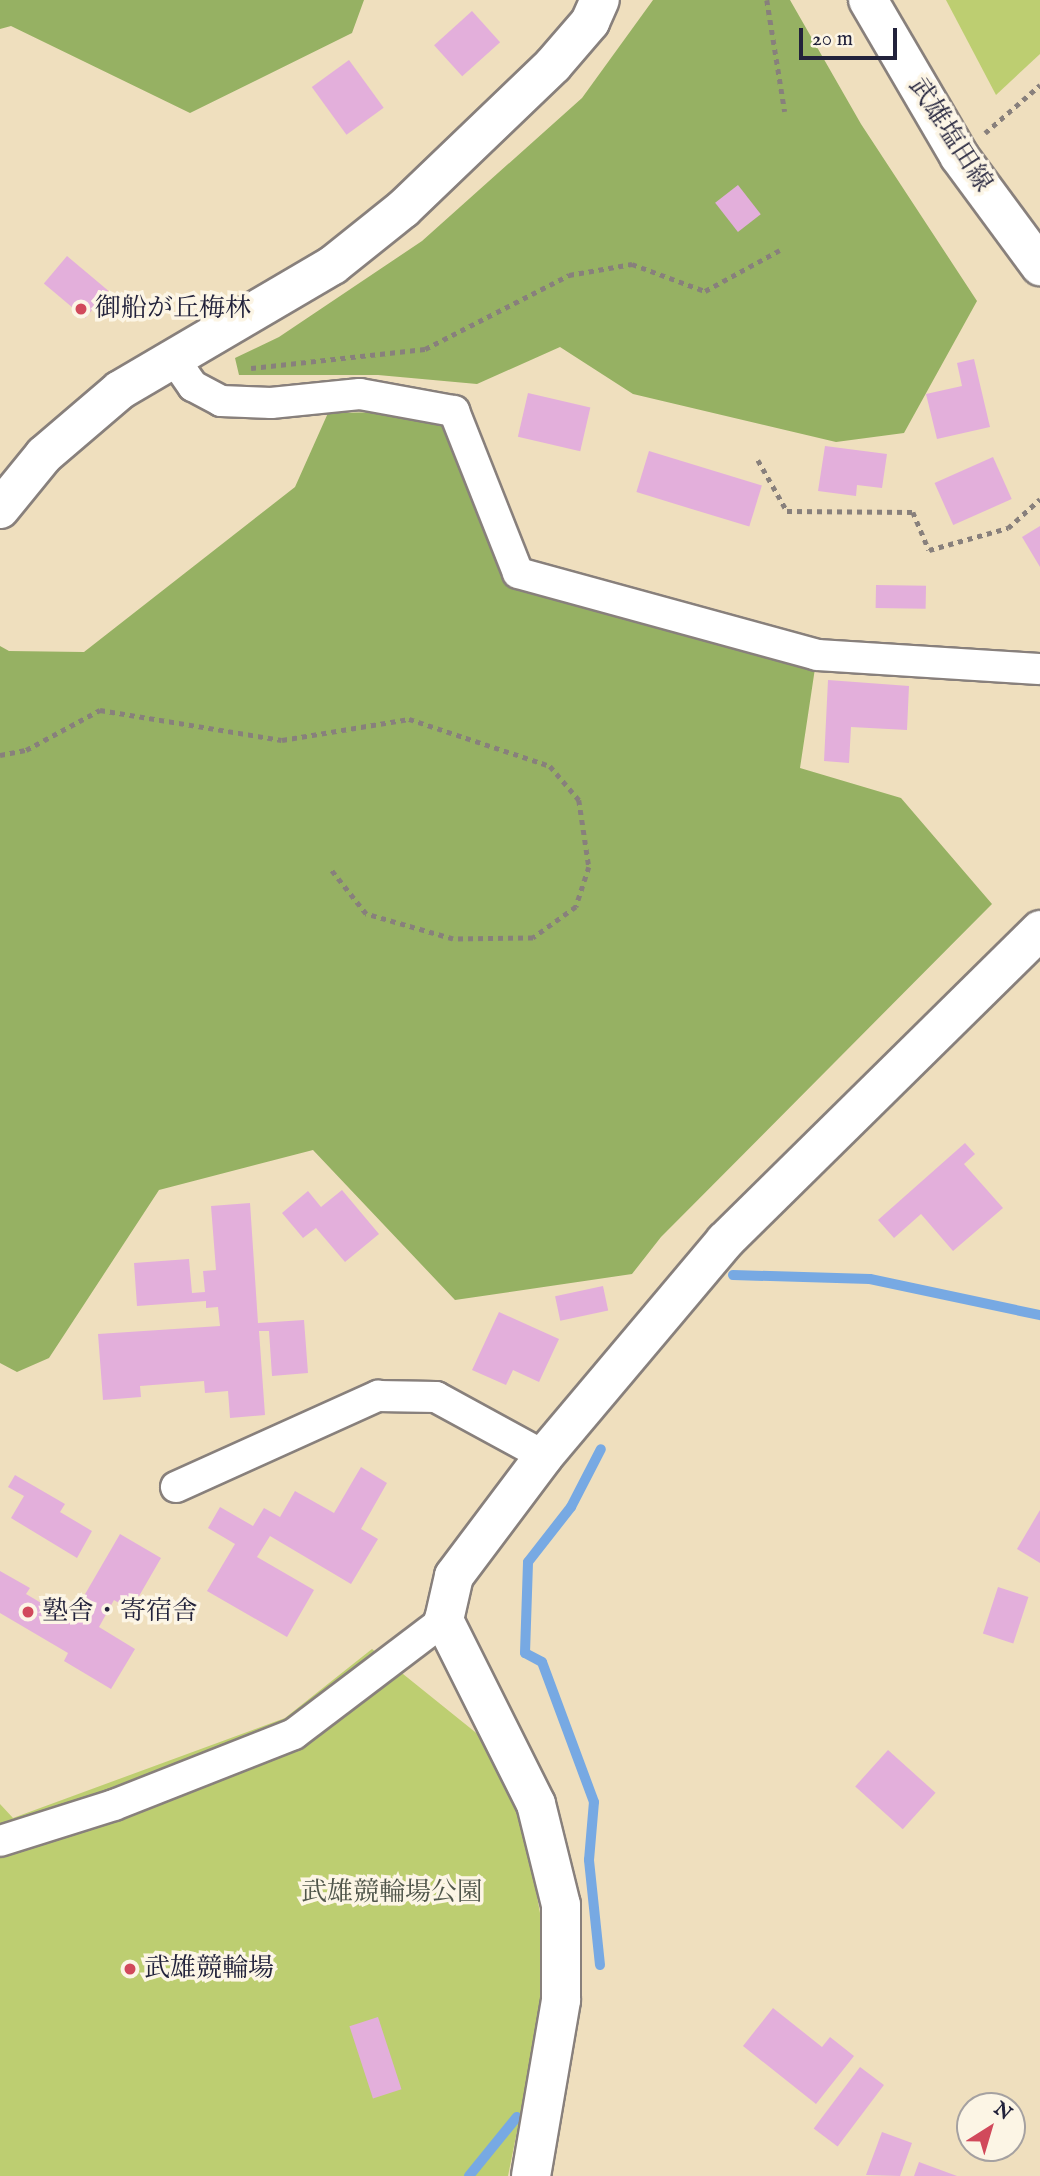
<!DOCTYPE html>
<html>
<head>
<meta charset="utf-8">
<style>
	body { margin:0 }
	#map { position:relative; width:1040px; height:2176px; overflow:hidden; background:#efdfbe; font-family:"IM FELL English","Noto Serif JP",serif }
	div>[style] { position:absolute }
	.green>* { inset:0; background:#bdce71 }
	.forest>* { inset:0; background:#96b163 }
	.stream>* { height:10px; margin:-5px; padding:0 5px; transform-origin:5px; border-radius:5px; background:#77a9e3 }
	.building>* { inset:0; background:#e3afdb; transform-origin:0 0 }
	.path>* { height:4.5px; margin-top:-2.25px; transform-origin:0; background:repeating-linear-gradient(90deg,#88807c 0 5px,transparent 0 10px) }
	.roads { filter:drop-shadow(2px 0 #88807c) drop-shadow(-2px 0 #88807c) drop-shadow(0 2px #88807c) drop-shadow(0 -2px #88807c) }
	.street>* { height:30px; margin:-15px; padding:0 15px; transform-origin:15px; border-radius:15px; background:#fff }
	.secondary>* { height:38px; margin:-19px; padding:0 19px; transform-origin:19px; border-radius:19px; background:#fff }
	.dots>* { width:19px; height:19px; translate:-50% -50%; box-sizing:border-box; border:4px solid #fcf5e5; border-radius:50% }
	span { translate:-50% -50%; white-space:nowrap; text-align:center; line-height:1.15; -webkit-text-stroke:7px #fcf5e5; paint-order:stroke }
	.street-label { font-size:26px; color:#22223b }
	.poi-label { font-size:26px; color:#22223b }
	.left { translate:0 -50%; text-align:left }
	.park-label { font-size:26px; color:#50564b }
	.north { position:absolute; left:956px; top:2092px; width:70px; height:70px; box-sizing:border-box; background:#fcf5e5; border:2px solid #a5a1a1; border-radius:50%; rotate:37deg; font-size:19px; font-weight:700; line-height:28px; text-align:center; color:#22223b }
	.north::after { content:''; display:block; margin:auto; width:24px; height:32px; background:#d1495b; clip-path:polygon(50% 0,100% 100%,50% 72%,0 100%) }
	.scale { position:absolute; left:799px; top:28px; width:98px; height:32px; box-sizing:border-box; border:4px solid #22223b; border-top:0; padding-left:9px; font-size:21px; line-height:24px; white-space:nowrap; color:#22223b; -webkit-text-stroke:5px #fcf5e5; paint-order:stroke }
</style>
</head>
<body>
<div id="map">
	<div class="green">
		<div style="clip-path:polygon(946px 0,1040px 0,1040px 54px,996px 95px)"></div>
		<div style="clip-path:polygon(372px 1649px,485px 1740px,522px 1813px,540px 1913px,543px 2003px,508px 2176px,0 2176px,0 1804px,13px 1818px,285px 1718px)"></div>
	</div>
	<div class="forest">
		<div style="clip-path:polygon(0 0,364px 0,352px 33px,190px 113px,11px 26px,0 29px)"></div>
		<div style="clip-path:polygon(653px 0,790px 0,861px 124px,977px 301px,904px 433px,836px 442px,633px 394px,560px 347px,477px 384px,378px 375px,239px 375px,235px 358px,279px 337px,422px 241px,582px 98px)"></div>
		<div style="clip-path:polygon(454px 411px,518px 573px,817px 655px,800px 768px,901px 798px,992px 904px,661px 1237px,632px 1274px,455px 1300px,313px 1150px,159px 1190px,49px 1358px,17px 1372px,0 1363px,0 646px,9px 651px,84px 652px,295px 487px,328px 413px)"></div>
	</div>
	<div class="stream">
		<div style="left:733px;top:1275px;width:137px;rotate:1.7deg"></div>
		<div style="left:870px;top:1279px;width:174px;rotate:12deg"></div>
		<div style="left:600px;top:1965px;width:106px;rotate:-96deg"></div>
		<div style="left:589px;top:1860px;width:58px;rotate:-85.1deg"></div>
		<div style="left:594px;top:1802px;width:149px;rotate:-110.4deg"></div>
		<div style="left:542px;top:1662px;width:19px;rotate:-152deg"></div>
		<div style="left:525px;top:1653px;width:91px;rotate:-88.1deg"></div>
		<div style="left:528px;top:1562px;width:70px;rotate:-52deg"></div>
		<div style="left:571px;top:1507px;width:65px;rotate:-62.7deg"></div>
		<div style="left:469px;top:2176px;width:76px;rotate:-50.9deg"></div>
	</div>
	<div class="building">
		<div style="left:472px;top:11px;width:42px;height:51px;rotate:48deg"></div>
		<div style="left:349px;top:60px;width:59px;height:46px;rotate:54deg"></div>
		<div style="left:738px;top:185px;width:37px;height:29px;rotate:52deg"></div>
		<div style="left:67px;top:256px;width:54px;height:36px;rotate:40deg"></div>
		<div style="clip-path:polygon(974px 359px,990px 427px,937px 439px,926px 394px,962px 386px,957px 363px)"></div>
		<div style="left:528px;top:393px;width:64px;height:45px;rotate:13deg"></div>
		<div style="clip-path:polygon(825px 446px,887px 454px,882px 488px,857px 485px,856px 496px,818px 491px)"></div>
		<div style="left:649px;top:451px;width:118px;height:43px;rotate:17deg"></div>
		<div style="left:993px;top:457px;width:46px;height:64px;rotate:66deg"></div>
		<div style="clip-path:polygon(1040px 526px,1040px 567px,1022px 537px)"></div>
		<div style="left:876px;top:585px;width:50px;height:23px;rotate:1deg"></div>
		<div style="clip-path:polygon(828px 680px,909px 686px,907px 730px,851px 727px,849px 763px,824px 761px)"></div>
		<div style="clip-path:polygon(965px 1143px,975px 1154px,964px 1164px,1003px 1208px,953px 1251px,921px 1214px,894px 1238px,878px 1220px)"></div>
		<div style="clip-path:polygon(342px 1190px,379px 1234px,345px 1262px,316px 1228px,303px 1238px,282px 1213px,308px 1191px,321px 1207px)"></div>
		<div style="clip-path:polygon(250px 1203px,258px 1323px,304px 1320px,308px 1373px,272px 1376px,269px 1331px,259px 1331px,265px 1415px,230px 1418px,228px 1391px,205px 1393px,204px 1381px,140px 1386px,141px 1397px,103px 1400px,98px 1334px,220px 1326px,218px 1307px,206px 1308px,206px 1301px,137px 1306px,134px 1263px,189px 1259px,192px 1293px,205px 1292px,203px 1271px,216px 1270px,211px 1206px)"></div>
		<div style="left:603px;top:1286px;width:25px;height:49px;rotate:78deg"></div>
		<div style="clip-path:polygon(499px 1312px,559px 1339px,539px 1382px,513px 1370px,506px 1385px,472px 1370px)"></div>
		<div style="clip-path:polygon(361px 1467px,387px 1483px,361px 1529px,378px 1539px,351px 1584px,270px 1536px,257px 1557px,314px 1590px,287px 1637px,207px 1591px,235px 1544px,208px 1528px,220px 1507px,253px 1526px,264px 1508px,280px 1517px,295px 1491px,334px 1513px)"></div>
		<div style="clip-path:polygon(15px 1475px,65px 1504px,60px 1512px,92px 1531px,77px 1558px,11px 1518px,24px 1496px,8px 1487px)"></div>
		<div style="clip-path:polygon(1040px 1510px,1040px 1563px,1017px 1549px)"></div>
		<div style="clip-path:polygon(120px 1534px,161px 1558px,131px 1610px,114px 1600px,99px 1627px,135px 1649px,111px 1689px,64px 1661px,68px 1653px,0 1613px,0 1571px,30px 1588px,26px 1594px,70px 1620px)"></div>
		<div style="left:998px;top:1587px;width:32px;height:49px;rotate:18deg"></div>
		<div style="left:888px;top:1750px;width:64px;height:49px;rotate:42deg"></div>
		<div style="clip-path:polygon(773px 2008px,822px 2047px,830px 2037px,854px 2056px,816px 2104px,743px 2046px)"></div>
		<div style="left:378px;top:2017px;width:76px;height:30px;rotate:72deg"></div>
		<div style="left:860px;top:2067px;width:30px;height:77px;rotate:37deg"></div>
		<div style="clip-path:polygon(882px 2132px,912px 2143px,900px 2176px,866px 2175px)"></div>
		<div style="clip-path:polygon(919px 2162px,957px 2176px,914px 2176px)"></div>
	</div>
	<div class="path">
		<div style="left:767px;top:0;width:113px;rotate:80.9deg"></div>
		<div style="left:985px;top:133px;width:73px;rotate:-41.1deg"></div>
		<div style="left:251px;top:368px;width:175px;rotate:-6.2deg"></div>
		<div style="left:425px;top:349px;width:162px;rotate:-27.2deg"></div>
		<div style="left:569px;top:275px;width:64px;rotate:-9.9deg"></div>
		<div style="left:632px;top:264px;width:78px;rotate:20.3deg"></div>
		<div style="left:705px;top:291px;width:85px;rotate:-28.7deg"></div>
		<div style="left:758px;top:460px;width:59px;rotate:60.4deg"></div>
		<div style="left:787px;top:511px;width:126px;rotate:0.5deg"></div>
		<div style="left:913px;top:512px;width:41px;rotate:67.2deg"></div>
		<div style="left:929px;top:550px;width:82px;rotate:-15.6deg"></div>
		<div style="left:1008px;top:528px;width:43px;rotate:-42.2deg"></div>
		<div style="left:0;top:755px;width:26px;rotate:-11deg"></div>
		<div style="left:26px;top:750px;width:84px;rotate:-28.4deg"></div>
		<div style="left:100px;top:710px;width:184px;rotate:9.4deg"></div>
		<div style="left:282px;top:740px;width:129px;rotate:-9.4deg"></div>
		<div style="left:409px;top:719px;width:149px;rotate:18.4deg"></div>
		<div style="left:550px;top:766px;width:45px;rotate:49.5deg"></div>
		<div style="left:579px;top:800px;width:68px;rotate:81.5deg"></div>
		<div style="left:589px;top:867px;width:42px;rotate:108deg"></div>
		<div style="left:576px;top:907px;width:53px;rotate:144.2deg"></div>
		<div style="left:533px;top:938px;width:80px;rotate:179.3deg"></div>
		<div style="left:453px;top:939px;width:91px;rotate:-164deg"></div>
		<div style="left:366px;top:914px;width:56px;rotate:-128.5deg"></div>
	</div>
	<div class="roads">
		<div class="street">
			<div style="left:174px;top:359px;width:33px;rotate:55deg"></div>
			<div style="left:193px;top:386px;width:32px;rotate:28deg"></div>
			<div style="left:221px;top:401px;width:50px;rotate:2.3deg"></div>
			<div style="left:271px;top:403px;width:89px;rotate:-5.8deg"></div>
			<div style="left:360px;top:394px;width:96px;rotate:10.3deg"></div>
			<div style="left:454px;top:411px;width:174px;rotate:68.4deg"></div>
			<div style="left:518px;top:573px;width:310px;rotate:15.3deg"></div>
			<div style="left:817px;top:655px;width:223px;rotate:3.6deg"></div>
			<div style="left:176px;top:1487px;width:222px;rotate:-24.3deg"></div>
			<div style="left:378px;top:1396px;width:58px;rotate:1deg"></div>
			<div style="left:436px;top:1397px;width:123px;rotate:28.6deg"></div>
			<div style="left:0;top:1841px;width:120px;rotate:-17.5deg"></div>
			<div style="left:114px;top:1805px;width:193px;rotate:-21.5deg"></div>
			<div style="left:294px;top:1734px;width:188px;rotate:-37.2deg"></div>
		</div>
		<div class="secondary">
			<div style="left:868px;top:0;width:181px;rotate:59.7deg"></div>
			<div style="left:959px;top:156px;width:137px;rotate:53.6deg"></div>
			<div style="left:0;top:509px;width:70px;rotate:-50.8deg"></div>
			<div style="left:44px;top:455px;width:100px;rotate:-40.5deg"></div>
			<div style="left:120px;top:390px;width:247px;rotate:-30.4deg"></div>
			<div style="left:333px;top:265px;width:90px;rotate:-38.7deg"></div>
			<div style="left:403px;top:209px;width:208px;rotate:-43.8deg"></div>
			<div style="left:553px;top:65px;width:57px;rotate:-49.3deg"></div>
			<div style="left:590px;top:22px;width:24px;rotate:-66deg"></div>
			<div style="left:531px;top:2176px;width:179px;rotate:-80.3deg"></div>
			<div style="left:561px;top:2000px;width:95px;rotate:-90deg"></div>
			<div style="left:561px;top:1905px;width:104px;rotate:-103.9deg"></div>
			<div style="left:536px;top:1804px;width:206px;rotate:-116.6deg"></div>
			<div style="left:444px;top:1620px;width:45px;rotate:-77.2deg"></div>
			<div style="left:454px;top:1576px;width:150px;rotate:-53.1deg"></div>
			<div style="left:544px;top:1456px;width:281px;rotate:-49.9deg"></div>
			<div style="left:725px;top:1241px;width:443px;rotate:-44.6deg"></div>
		</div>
	</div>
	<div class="dots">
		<div style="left:81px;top:309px;background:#d1495b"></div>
		<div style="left:28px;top:1612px;background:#d1495b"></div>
		<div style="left:130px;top:1969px;background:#d1495b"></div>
	</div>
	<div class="street-label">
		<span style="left:950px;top:135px;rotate:57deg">武雄塩田線</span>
	</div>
	<div class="poi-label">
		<span class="left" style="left:95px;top:309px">御船が丘梅林</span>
		<span class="left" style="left:42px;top:1612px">塾舎・寄宿舎</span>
		<span class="left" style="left:144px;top:1969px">武雄競輪場</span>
	</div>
	<div class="park-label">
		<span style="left:392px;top:1893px">武雄競輪場公園</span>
	</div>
	<div class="north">N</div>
	<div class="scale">20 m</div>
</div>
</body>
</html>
